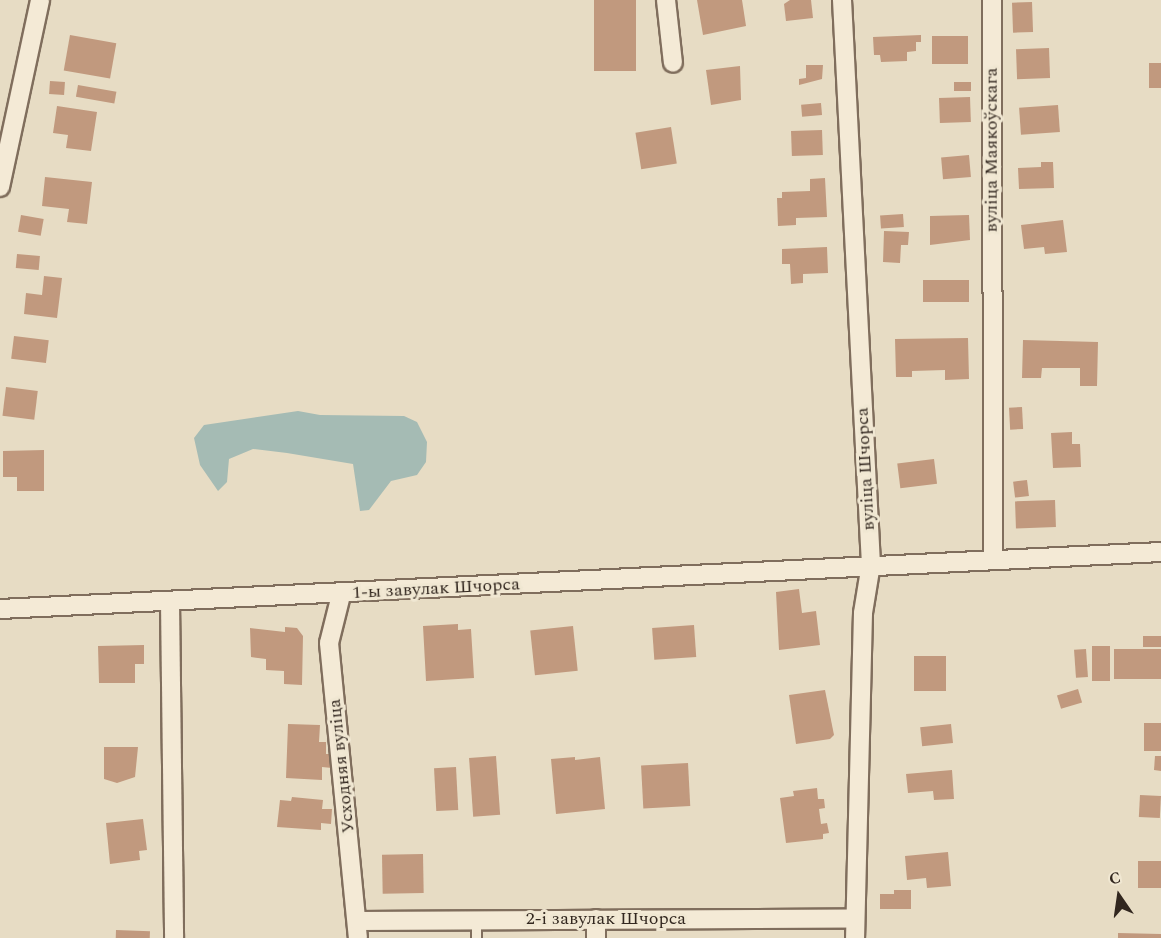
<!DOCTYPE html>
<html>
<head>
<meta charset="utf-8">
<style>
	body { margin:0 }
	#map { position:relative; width:1161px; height:938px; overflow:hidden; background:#e7dcc4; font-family:Spectral,serif }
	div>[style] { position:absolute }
	.water>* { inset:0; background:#a5bbb4 }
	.building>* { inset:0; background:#c1997e; transform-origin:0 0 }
	.roads { filter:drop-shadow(2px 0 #806e5d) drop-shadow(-2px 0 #806e5d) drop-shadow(0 2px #806e5d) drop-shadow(0 -2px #806e5d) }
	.lane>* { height:9px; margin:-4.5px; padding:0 4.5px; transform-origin:4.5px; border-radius:4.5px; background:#f4ead6 }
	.street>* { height:18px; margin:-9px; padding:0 9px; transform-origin:9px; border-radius:9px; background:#f4ead6 }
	span { translate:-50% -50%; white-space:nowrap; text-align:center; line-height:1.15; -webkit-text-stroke:6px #f0e7d2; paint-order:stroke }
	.street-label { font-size:18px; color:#32271f }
	.north { position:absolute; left:1089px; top:866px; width:60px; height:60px; -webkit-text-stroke:4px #f0e7d2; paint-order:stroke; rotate:347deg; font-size:16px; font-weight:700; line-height:24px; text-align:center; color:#32271f }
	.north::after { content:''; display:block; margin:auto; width:21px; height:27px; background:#32271f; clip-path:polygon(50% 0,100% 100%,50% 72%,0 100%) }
</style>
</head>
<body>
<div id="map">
	<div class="water">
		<div style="clip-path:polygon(298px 411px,320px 415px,404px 416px,417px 422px,427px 442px,426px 462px,417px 475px,391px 481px,369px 510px,360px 511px,353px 464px,287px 453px,253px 449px,229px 459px,227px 482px,218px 491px,200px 465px,194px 438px,204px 425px)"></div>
	</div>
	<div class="building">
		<div style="left:594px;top:0;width:42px;height:71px"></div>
		<div style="clip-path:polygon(697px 0,742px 0,746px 26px,703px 35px)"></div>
		<div style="clip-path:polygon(790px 0,811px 0,813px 18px,786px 21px,784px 4px)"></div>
		<div style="left:1032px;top:2px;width:30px;height:20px;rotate:88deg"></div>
		<div style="left:70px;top:35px;width:47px;height:36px;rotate:10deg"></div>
		<div style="clip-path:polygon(921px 35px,921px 42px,916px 42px,916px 51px,907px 52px,907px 61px,881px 62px,880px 55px,874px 55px,873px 37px)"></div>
		<div style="left:932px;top:36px;width:36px;height:28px"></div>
		<div style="left:1049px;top:48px;width:30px;height:33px;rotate:88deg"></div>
		<div style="left:1149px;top:63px;width:12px;height:25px"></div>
		<div style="clip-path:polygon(806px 65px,823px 65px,822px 79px,799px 85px,799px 79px,806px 78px)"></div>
		<div style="clip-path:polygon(740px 66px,741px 100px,711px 105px,706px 70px)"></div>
		<div style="left:50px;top:81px;width:15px;height:13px;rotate:4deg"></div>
		<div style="left:971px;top:82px;width:9px;height:17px;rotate:90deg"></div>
		<div style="left:78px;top:85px;width:39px;height:12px;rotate:10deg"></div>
		<div style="left:970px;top:97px;width:25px;height:31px;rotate:88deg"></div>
		<div style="left:821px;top:103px;width:12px;height:20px;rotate:85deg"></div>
		<div style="left:1058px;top:105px;width:27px;height:39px;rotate:86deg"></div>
		<div style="clip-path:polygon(57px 106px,97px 112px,91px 151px,66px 148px,68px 135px,53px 133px)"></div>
		<div style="left:671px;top:127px;width:37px;height:36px;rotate:81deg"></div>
		<div style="left:822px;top:130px;width:25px;height:31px;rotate:88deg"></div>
		<div style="left:969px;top:155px;width:22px;height:28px;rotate:85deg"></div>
		<div style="clip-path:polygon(1041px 162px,1053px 162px,1054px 188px,1019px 189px,1018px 168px,1041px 167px)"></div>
		<div style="clip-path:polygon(45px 177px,92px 182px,87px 224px,67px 222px,69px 209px,42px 206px)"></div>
		<div style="clip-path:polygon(825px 178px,827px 217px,796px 218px,796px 225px,778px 226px,777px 198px,782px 198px,782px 192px,810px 191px,810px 179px)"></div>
		<div style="left:903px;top:214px;width:13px;height:23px;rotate:86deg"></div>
		<div style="left:21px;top:215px;width:23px;height:17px;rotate:10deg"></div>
		<div style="clip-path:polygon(969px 215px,970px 240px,930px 245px,930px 216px)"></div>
		<div style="clip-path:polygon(1063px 220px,1067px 252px,1045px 254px,1044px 247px,1024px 249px,1021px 225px)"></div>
		<div style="clip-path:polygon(884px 231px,909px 232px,908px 245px,901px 245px,900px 263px,883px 262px)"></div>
		<div style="clip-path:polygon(827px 247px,828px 273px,803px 274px,803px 283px,791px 284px,790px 264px,782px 264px,782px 249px)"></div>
		<div style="left:17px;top:254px;width:23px;height:14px;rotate:5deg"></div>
		<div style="clip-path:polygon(44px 276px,62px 278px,57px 318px,24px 314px,26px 293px,42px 295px)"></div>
		<div style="left:923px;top:280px;width:46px;height:22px"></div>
		<div style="left:14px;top:336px;width:35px;height:23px;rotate:7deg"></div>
		<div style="clip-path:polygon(968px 338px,969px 379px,945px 380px,945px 370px,912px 371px,912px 377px,896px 377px,895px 339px)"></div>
		<div style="clip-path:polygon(1023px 340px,1098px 342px,1097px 386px,1080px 386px,1080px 368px,1042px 368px,1041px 378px,1022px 378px)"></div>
		<div style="left:6px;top:387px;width:32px;height:29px;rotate:7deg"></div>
		<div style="left:1022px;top:407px;width:22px;height:13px;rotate:87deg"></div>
		<div style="clip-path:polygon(1072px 432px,1072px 444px,1080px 444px,1081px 467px,1053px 468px,1051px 433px)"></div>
		<div style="clip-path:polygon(44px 450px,44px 491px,17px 491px,17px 477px,3px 477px,3px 451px)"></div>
		<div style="left:934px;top:459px;width:25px;height:37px;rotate:83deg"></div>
		<div style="left:1027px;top:480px;width:16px;height:14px;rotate:83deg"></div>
		<div style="left:1055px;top:500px;width:27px;height:40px;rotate:88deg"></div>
		<div style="clip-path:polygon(799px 589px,802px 613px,816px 611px,820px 645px,779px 650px,776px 592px)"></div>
		<div style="clip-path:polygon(458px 624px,458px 630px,471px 629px,474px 678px,426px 681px,423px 626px)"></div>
		<div style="left:694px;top:625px;width:32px;height:42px;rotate:86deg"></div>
		<div style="left:573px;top:626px;width:45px;height:43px;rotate:84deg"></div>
		<div style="clip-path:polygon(285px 627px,297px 628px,303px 636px,302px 685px,284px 684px,284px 671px,266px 670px,266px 659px,251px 657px,250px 628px,285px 632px)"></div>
		<div style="left:1143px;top:636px;width:18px;height:11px"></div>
		<div style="clip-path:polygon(144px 645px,144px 664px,135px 664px,135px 683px,99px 683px,98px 646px)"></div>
		<div style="left:1092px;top:646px;width:18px;height:35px"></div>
		<div style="left:1086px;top:649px;width:28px;height:12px;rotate:86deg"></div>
		<div style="left:1161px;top:649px;width:30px;height:47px;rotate:90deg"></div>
		<div style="left:914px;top:656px;width:32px;height:35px"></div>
		<div style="left:1078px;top:689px;width:14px;height:22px;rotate:73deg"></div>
		<div style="clip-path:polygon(825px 690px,834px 735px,830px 739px,796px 744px,789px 695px)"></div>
		<div style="left:1161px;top:723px;width:28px;height:17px;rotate:90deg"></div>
		<div style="clip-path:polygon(288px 724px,320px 725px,319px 742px,326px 742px,326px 754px,332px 754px,332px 768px,322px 767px,322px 780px,286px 778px)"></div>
		<div style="left:951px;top:724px;width:19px;height:31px;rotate:84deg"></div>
		<div style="clip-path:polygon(104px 747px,138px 747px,135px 777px,117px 783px,104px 779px)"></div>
		<div style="left:496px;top:756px;width:59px;height:27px;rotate:86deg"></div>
		<div style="clip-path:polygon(1155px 756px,1161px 756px,1161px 771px,1154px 770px)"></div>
		<div style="clip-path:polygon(575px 757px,575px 760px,600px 757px,605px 809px,556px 814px,551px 759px)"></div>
		<div style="left:688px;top:763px;width:43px;height:47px;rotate:87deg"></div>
		<div style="left:456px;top:767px;width:43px;height:22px;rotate:87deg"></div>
		<div style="clip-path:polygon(952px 770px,954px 799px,934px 800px,933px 791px,908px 793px,906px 774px)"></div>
		<div style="clip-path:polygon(817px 788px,818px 799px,824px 799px,825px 808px,819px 809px,821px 824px,827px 823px,829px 833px,823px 834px,823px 839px,786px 843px,780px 798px,794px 796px,793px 791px)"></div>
		<div style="left:1140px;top:795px;width:21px;height:22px;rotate:3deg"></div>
		<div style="clip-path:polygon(292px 797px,323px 800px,322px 809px,332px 809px,331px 824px,321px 823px,321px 830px,277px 827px,280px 800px,291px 801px)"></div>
		<div style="clip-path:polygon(143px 819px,147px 850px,139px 851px,140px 860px,110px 864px,106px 823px)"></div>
		<div style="clip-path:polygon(948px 852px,951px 886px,927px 888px,926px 878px,907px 880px,905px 856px)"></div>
		<div style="left:423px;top:854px;width:39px;height:41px;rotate:89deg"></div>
		<div style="left:1161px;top:861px;width:27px;height:23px;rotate:90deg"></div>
		<div style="clip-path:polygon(894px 890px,911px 890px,911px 909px,880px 909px,880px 894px,894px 894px)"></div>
		<div style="left:116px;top:930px;width:34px;height:8px;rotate:2deg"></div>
		<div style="clip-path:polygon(1118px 933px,1161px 934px,1161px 938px,1118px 938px)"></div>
	</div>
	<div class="roads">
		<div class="lane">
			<div style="left:476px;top:938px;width:19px;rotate:-90deg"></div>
		</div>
		<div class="street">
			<div style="left:666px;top:0;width:63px;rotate:83.7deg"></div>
			<div style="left:842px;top:0;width:565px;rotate:87.06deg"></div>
			<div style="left:871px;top:564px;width:50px;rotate:99.3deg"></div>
			<div style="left:863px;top:613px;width:325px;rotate:91.4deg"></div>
			<div style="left:992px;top:0;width:560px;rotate:89.9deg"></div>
			<div style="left:0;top:187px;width:191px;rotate:-77.9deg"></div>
			<div style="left:341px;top:595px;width:49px;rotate:104deg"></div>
			<div style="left:329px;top:643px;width:296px;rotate:84.4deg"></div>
			<div style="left:170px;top:602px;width:336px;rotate:89.3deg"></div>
			<div style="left:0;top:609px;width:1162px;rotate:-2.81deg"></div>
			<div style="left:358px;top:921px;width:497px;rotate:-0.3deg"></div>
			<div style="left:596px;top:938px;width:19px;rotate:-90deg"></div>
		</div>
	</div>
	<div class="street-label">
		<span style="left:992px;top:150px;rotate:-90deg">вуліца Маякоўскага</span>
		<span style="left:866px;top:469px;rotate:-93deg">вуліца Шчорса</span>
		<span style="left:436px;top:589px;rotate:-3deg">1-ы завулак Шчорса</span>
		<span style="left:342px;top:766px;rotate:-96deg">Усходняя вуліца</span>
		<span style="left:606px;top:919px">2-і завулак Шчорса</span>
	</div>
	<div class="north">С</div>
</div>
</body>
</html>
